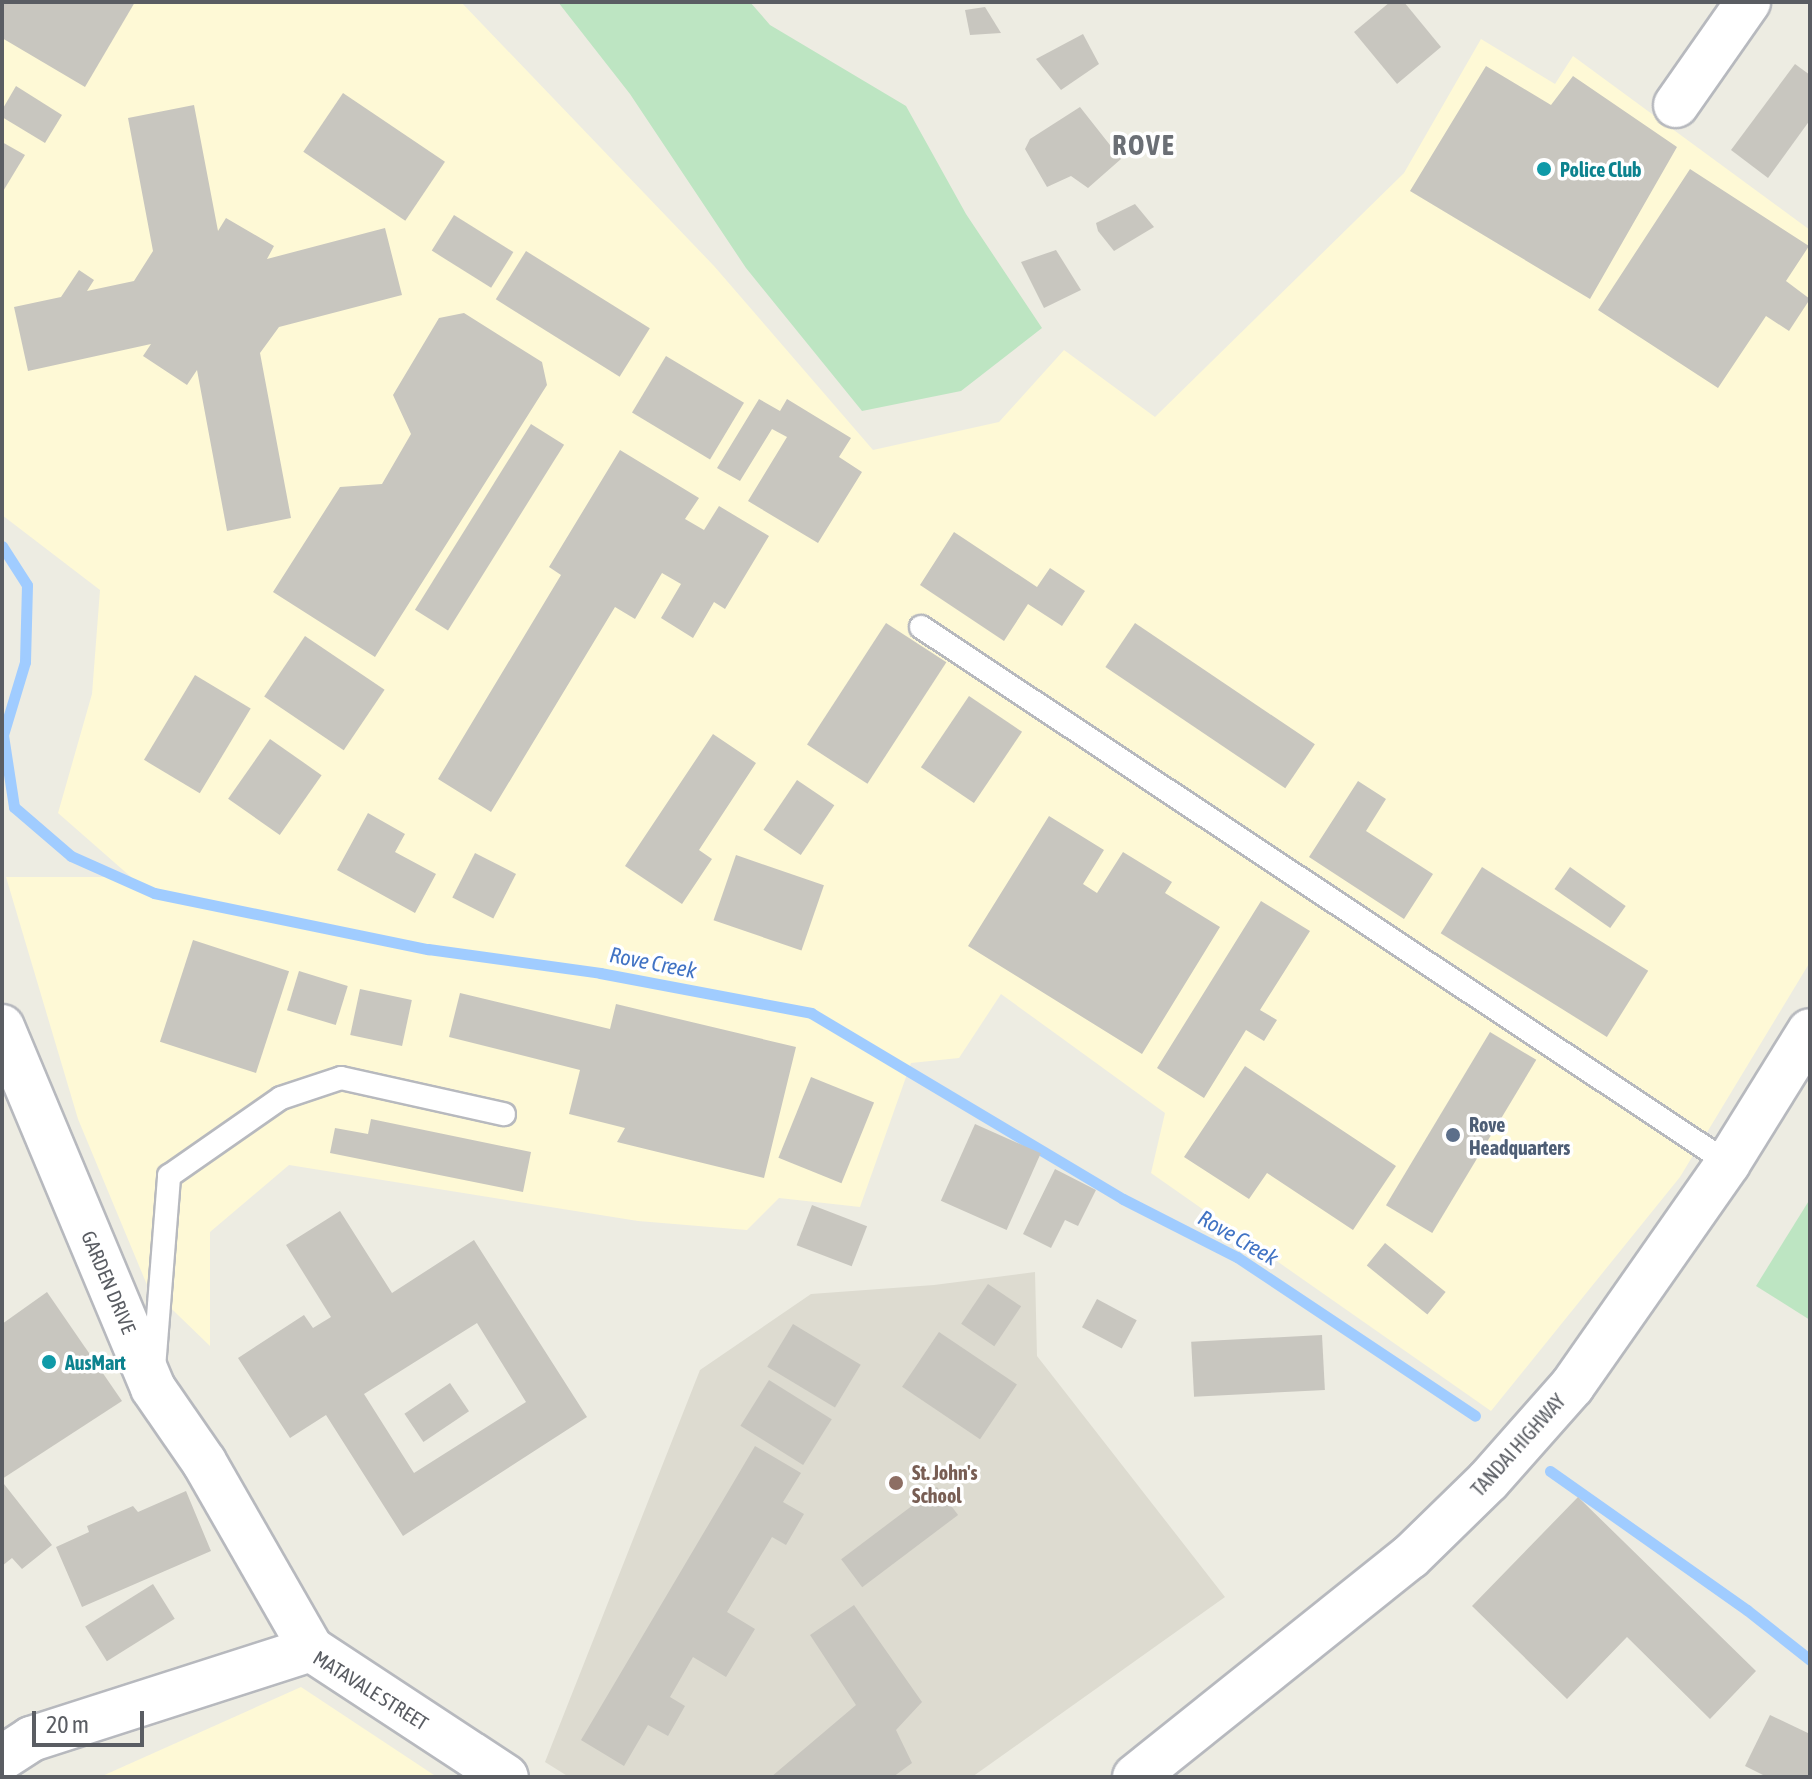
<!DOCTYPE html>
<html>
<head>
<meta charset="utf-8">
<style>
	body { margin:0 }
	#map { position:relative; width:1812px; height:1779px; overflow:hidden; background:#edece2; font-family:"Asap Condensed",sans-serif }
	div>[style] { position:absolute }
	.commercial>* { inset:0; background:#fef9d6 }
	.education>* { inset:0; background:#dddbd0 }
	.green>* { inset:0; background:#bde5c2 }
	.stream>* { height:11px; margin:-5.5px; padding:0 5.5px; transform-origin:5.5px; border-radius:5.5px; background:#a0ccff }
	.building>* { inset:0; background:#c8c6bf; transform-origin:0 0 }
	.roads { filter:drop-shadow(2px 0 #b7b9be) drop-shadow(-2px 0 #b7b9be) drop-shadow(0 2px #b7b9be) drop-shadow(0 -2px #b7b9be) }
	.service>* { height:22px; margin:-11px; padding:0 11px; transform-origin:11px; border-radius:11px; background:#fff }
	.minor>* { height:44px; margin:-22px; padding:0 22px; transform-origin:22px; border-radius:22px; background:#fff }
	.secondary>* { height:44px; margin:-22px; padding:0 22px; transform-origin:22px; border-radius:22px; background:#fff }
	.dots>* { width:22px; height:22px; translate:-50% -50%; box-sizing:border-box; border:4px solid #fff; border-radius:50% }
	span { translate:-50% -50%; white-space:nowrap; text-align:center; line-height:1.15; -webkit-text-stroke:7px #fff; paint-order:stroke }
	.culture-label { font-size:20px; color:#0d838f; font-weight:700 }
	.left { translate:0 -50%; text-align:left }
	.service-label { font-size:20px; color:#4e5e75; font-weight:700 }
	.street-label { font-size:20px; color:#5a5d63 }
	.education-label { font-size:20px; color:#785e54; font-weight:700 }
	.water-label { font-size:22px; color:#4173c4; font-style:italic }
	.district-label { font-size:28px; color:#6b6f75; font-weight:700; letter-spacing:2px }
	.frame { position:absolute; inset:0; border:4px solid #5a5d63; pointer-events:none }
	.scale { position:absolute; left:32px; top:1711px; width:112px; height:36px; box-sizing:border-box; border:4px solid #5a5d63; border-top:0; padding-left:10px; font-size:24px; line-height:28px; white-space:nowrap; color:#5a5d63; -webkit-text-stroke:6px #fff; paint-order:stroke }
</style>
</head>
<body>
<div id="map">
	<div class="commercial">
		<div style="clip-path:polygon(2px 2px,461px 2px,714px 266px,873px 450px,999px 422px,1064px 350px,1155px 417px,1404px 173px,1481px 39px,1555px 84px,1573px 56px,1810px 230px,1810px 962px,1680px 1177px,1491px 1411px,1151px 1173px,1165px 1113px,1001px 994px,959px 1058px,911px 1063px,860px 1207px,779px 1198px,747px 1230px,638px 1221px,289px 1165px,210px 1232px,210px 1346px,147px 1285px,78px 1119px,6px 877px,131px 877px,58px 813px,92px 694px,100px 590px,2px 515px)"></div>
		<div style="clip-path:polygon(301px 1687px,437px 1777px,100px 1777px)"></div>
	</div>
	<div class="education">
		<div style="clip-path:polygon(1035px 1272px,1037px 1356px,1225px 1597px,972px 1777px,569px 1777px,545px 1762px,700px 1370px,811px 1294px,934px 1285px)"></div>
	</div>
	<div class="green">
		<div style="clip-path:polygon(558px 2px,750px 2px,770px 25px,906px 106px,966px 214px,1042px 328px,961px 391px,862px 411px,746px 268px,630px 94px)"></div>
		<div style="clip-path:polygon(1810px 1199px,1810px 1320px,1756px 1286px)"></div>
	</div>
	<div class="stream">
		<div style="left:2px;top:546px;width:46px;rotate:57.3deg"></div>
		<div style="left:27px;top:585px;width:77px;rotate:91.5deg"></div>
		<div style="left:25px;top:662px;width:76px;rotate:106.8deg"></div>
		<div style="left:3px;top:735px;width:73px;rotate:81.3deg"></div>
		<div style="left:14px;top:807px;width:75px;rotate:40.7deg"></div>
		<div style="left:71px;top:856px;width:91px;rotate:24deg"></div>
		<div style="left:154px;top:893px;width:280px;rotate:11.6deg"></div>
		<div style="left:428px;top:949px;width:174px;rotate:7.9deg"></div>
		<div style="left:600px;top:973px;width:215px;rotate:10.7deg"></div>
		<div style="left:811px;top:1013px;width:363px;rotate:30.8deg"></div>
		<div style="left:1123px;top:1199px;width:128px;rotate:27deg"></div>
		<div style="left:1237px;top:1257px;width:286px;rotate:33.7deg"></div>
		<div style="left:1550px;top:1471px;width:241px;rotate:35.2deg"></div>
		<div style="left:1747px;top:1610px;width:80px;rotate:38.4deg"></div>
	</div>
	<div class="building">
		<div style="clip-path:polygon(2px 2px,135px 2px,85px 87px,2px 38px)"></div>
		<div style="clip-path:polygon(1390px 2px,1404px 2px,1441px 47px,1397px 84px,1354px 32px)"></div>
		<div style="clip-path:polygon(985px 7px,1001px 33px,970px 35px,965px 10px)"></div>
		<div style="clip-path:polygon(1083px 34px,1099px 64px,1061px 90px,1036px 59px)"></div>
		<div style="clip-path:polygon(1795px 64px,1810px 75px,1810px 120px,1768px 178px,1731px 150px)"></div>
		<div style="clip-path:polygon(1486px 66px,1551px 105px,1573px 76px,1677px 147px,1590px 299px,1410px 191px)"></div>
		<div style="clip-path:polygon(16px 86px,62px 115px,45px 143px,2px 117px,2px 110px)"></div>
		<div style="left:343px;top:93px;width:123px;height:71px;rotate:34deg"></div>
		<div style="clip-path:polygon(194px 105px,218px 231px,226px 218px,274px 246px,267px 259px,385px 228px,402px 295px,279px 327px,260px 353px,291px 518px,227px 531px,197px 370px,187px 385px,143px 356px,151px 344px,28px 371px,14px 307px,61px 297px,79px 270px,94px 280px,87px 291px,134px 281px,153px 251px,128px 118px)"></div>
		<div style="clip-path:polygon(1080px 107px,1121px 159px,1088px 188px,1071px 176px,1047px 187px,1025px 149px,1030px 139px)"></div>
		<div style="clip-path:polygon(2px 142px,25px 155px,2px 193px)"></div>
		<div style="clip-path:polygon(1690px 169px,1809px 246px,1786px 281px,1810px 299px,1789px 331px,1766px 316px,1718px 388px,1598px 310px)"></div>
		<div style="clip-path:polygon(1135px 204px,1154px 227px,1114px 251px,1098px 231px,1096px 223px)"></div>
		<div style="left:454px;top:215px;width:70px;height:42px;rotate:32deg"></div>
		<div style="clip-path:polygon(1056px 250px,1081px 290px,1044px 308px,1021px 262px)"></div>
		<div style="left:526px;top:251px;width:146px;height:57px;rotate:32deg"></div>
		<div style="clip-path:polygon(464px 313px,542px 362px,547px 385px,375px 657px,273px 592px,340px 487px,382px 484px,411px 434px,393px 395px,439px 318px)"></div>
		<div style="left:666px;top:356px;width:91px;height:66px;rotate:31deg"></div>
		<div style="clip-path:polygon(759px 399px,780px 411px,787px 399px,851px 438px,839px 457px,862px 472px,818px 543px,748px 501px,787px 437px,772px 429px,740px 481px,717px 468px)"></div>
		<div style="left:531px;top:424px;width:39px;height:219px;rotate:32deg"></div>
		<div style="clip-path:polygon(620px 450px,699px 498px,685px 519px,704px 530px,719px 506px,769px 536px,725px 609px,714px 602px,693px 638px,661px 618px,681px 584px,662px 573px,635px 619px,615px 607px,491px 812px,438px 779px,561px 575px,549px 567px)"></div>
		<div style="clip-path:polygon(954px 532px,1037px 587px,1050px 568px,1085px 591px,1062px 626px,1028px 604px,1004px 641px,920px 585px)"></div>
		<div style="left:886px;top:623px;width:72px;height:145px;rotate:33deg"></div>
		<div style="left:1135px;top:623px;width:217px;height:53px;rotate:34deg"></div>
		<div style="left:305px;top:636px;width:96px;height:73px;rotate:34deg"></div>
		<div style="left:195px;top:675px;width:65px;height:99px;rotate:31deg"></div>
		<div style="left:969px;top:696px;width:64px;height:86px;rotate:34deg"></div>
		<div style="clip-path:polygon(713px 734px,756px 763px,699px 850px,712px 859px,682px 904px,625px 866px)"></div>
		<div style="left:270px;top:739px;width:63px;height:73px;rotate:35deg"></div>
		<div style="left:797px;top:780px;width:45px;height:60px;rotate:34deg"></div>
		<div style="clip-path:polygon(1358px 781px,1386px 799px,1366px 831px,1433px 874px,1404px 919px,1309px 857px)"></div>
		<div style="clip-path:polygon(368px 813px,405px 834px,395px 852px,436px 874px,415px 913px,337px 870px)"></div>
		<div style="clip-path:polygon(1049px 816px,1104px 850px,1083px 884px,1097px 893px,1123px 852px,1172px 882px,1165px 893px,1220px 927px,1142px 1054px,968px 946px)"></div>
		<div style="left:475px;top:853px;width:46px;height:50px;rotate:27deg"></div>
		<div style="left:736px;top:855px;width:93px;height:69px;rotate:19deg"></div>
		<div style="left:1482px;top:867px;width:196px;height:78px;rotate:32deg"></div>
		<div style="left:1570px;top:867px;width:68px;height:27px;rotate:35deg"></div>
		<div style="clip-path:polygon(1261px 901px,1310px 931px,1260px 1010px,1277px 1020px,1264px 1041px,1246px 1030px,1204px 1098px,1157px 1068px)"></div>
		<div style="left:193px;top:940px;width:101px;height:107px;rotate:18deg"></div>
		<div style="left:299px;top:971px;width:51px;height:41px;rotate:17deg"></div>
		<div style="left:360px;top:989px;width:53px;height:47px;rotate:12deg"></div>
		<div style="clip-path:polygon(460px 993px,610px 1029px,616px 1004px,796px 1047px,764px 1178px,617px 1142px,625px 1128px,569px 1114px,580px 1070px,449px 1037px)"></div>
		<div style="left:1490px;top:1032px;width:54px;height:202px;rotate:31deg"></div>
		<div style="clip-path:polygon(1245px 1066px,1396px 1166px,1353px 1230px,1267px 1173px,1249px 1199px,1184px 1157px)"></div>
		<div style="left:811px;top:1077px;width:68px;height:87px;rotate:22deg"></div>
		<div style="clip-path:polygon(371px 1119px,531px 1152px,523px 1192px,330px 1153px,335px 1128px,368px 1134px)"></div>
		<div style="left:975px;top:1124px;width:72px;height:84px;rotate:24deg"></div>
		<div style="clip-path:polygon(1055px 1169px,1096px 1190px,1078px 1226px,1065px 1220px,1051px 1248px,1023px 1234px)"></div>
		<div style="left:812px;top:1205px;width:59px;height:43px;rotate:21deg"></div>
		<div style="clip-path:polygon(evenodd,340px 1211px,392px 1293px,474px 1240px,587px 1417px,403px 1536px,326px 1415px,290px 1438px,238px 1358px,304px 1315px,313px 1328px,331px 1317px,286px 1245px,340px 1211px,477px 1323px,526px 1402px,414px 1473px,364px 1394px,477px 1323px)"></div>
		<div style="left:1385px;top:1243px;width:78px;height:29px;rotate:39deg"></div>
		<div style="left:988px;top:1284px;width:40px;height:48px;rotate:34deg"></div>
		<div style="clip-path:polygon(47px 1292px,122px 1401px,2px 1479px,2px 1324px)"></div>
		<div style="left:1097px;top:1299px;width:45px;height:32px;rotate:28deg"></div>
		<div style="left:793px;top:1324px;width:79px;height:50px;rotate:31deg"></div>
		<div style="left:939px;top:1332px;width:94px;height:66px;rotate:34deg"></div>
		<div style="left:1322px;top:1335px;width:55px;height:131px;rotate:87deg"></div>
		<div style="left:769px;top:1380px;width:74px;height:54px;rotate:32deg"></div>
		<div style="left:450px;top:1383px;width:34px;height:55px;rotate:56deg"></div>
		<div style="clip-path:polygon(755px 1446px,801px 1473px,783px 1502px,804px 1514px,786px 1545px,772px 1537px,727px 1612px,755px 1629px,726px 1677px,693px 1657px,670px 1697px,685px 1706px,668px 1736px,648px 1725px,624px 1766px,581px 1740px)"></div>
		<div style="clip-path:polygon(4px 1484px,52px 1545px,22px 1569px,12px 1558px,2px 1566px)"></div>
		<div style="left:937px;top:1487px;width:35px;height:120px;rotate:53deg"></div>
		<div style="clip-path:polygon(186px 1491px,211px 1551px,82px 1607px,56px 1547px,89px 1532px,87px 1526px,133px 1506px,138px 1512px)"></div>
		<div style="clip-path:polygon(1578px 1497px,1756px 1671px,1710px 1719px,1627px 1637px,1567px 1699px,1472px 1606px)"></div>
		<div style="left:153px;top:1584px;width:41px;height:80px;rotate:58deg"></div>
		<div style="clip-path:polygon(854px 1605px,922px 1702px,896px 1730px,912px 1763px,893px 1777px,771px 1777px,856px 1705px,810px 1635px)"></div>
		<div style="clip-path:polygon(1770px 1715px,1810px 1734px,1810px 1777px,1767px 1777px,1745px 1766px)"></div>
	</div>
	<div class="roads">
		<div class="service">
			<div style="left:921px;top:627px;width:969px;rotate:33.59deg"></div>
			<div style="left:154px;top:1368px;width:193px;rotate:-85.5deg"></div>
			<div style="left:169px;top:1176px;width:136px;rotate:-34.9deg"></div>
			<div style="left:281px;top:1098px;width:63px;rotate:-18.4deg"></div>
			<div style="left:341px;top:1078px;width:167px;rotate:12.5deg"></div>
		</div>
		<div class="minor">
			<div style="left:1676px;top:105px;width:126px;rotate:-55deg"></div>
			<div style="left:2px;top:1027px;width:391px;rotate:67.3deg"></div>
			<div style="left:153px;top:1388px;width:90px;rotate:55.4deg"></div>
			<div style="left:204px;top:1462px;width:215px;rotate:60.2deg"></div>
			<div style="left:2px;top:1758px;width:35px;rotate:-33deg"></div>
			<div style="left:31px;top:1739px;width:294px;rotate:-17.8deg"></div>
			<div style="left:311px;top:1649px;width:233px;rotate:33.3deg"></div>
		</div>
		<div class="secondary">
			<div style="left:1135px;top:1777px;width:352px;rotate:-38.7deg"></div>
			<div style="left:1410px;top:1557px;width:109px;rotate:-44.3deg"></div>
			<div style="left:1488px;top:1481px;width:127px;rotate:-48.5deg"></div>
			<div style="left:1572px;top:1386px;width:272px;rotate:-55deg"></div>
			<div style="left:1728px;top:1163px;width:155px;rotate:-58.2deg"></div>
		</div>
	</div>
	<div class="dots">
		<div style="left:1544px;top:169px;background:#0f9aa8"></div>
		<div style="left:1453px;top:1135px;background:#5c6f8a"></div>
		<div style="left:49px;top:1362px;background:#0f9aa8"></div>
		<div style="left:896px;top:1483px;background:#8d6e63"></div>
	</div>
	<div class="culture-label">
		<span class="left" style="left:1560px;top:169px">Police Club</span>
		<span class="left" style="left:65px;top:1362px">AusMart</span>
	</div>
	<div class="service-label">
		<span class="left" style="left:1469px;top:1136px">Rove<br>Headquarters</span>
	</div>
	<div class="street-label">
		<span style="left:109px;top:1282px;rotate:67deg">GARDEN DRIVE</span>
		<span style="left:1518px;top:1445px;rotate:-48deg">TANDAI HIGHWAY</span>
		<span style="left:371px;top:1690px;rotate:32deg">MATAVALE STREET</span>
	</div>
	<div class="education-label">
		<span class="left" style="left:912px;top:1484px">St. John's<br>School</span>
	</div>
	<div class="water-label">
		<span style="left:653px;top:963px;rotate:11deg">Rove Creek</span>
		<span style="left:1238px;top:1238px;rotate:30deg">Rove Creek</span>
	</div>
	<div class="district-label">
		<span style="left:1144px;top:145px">ROVE</span>
	</div>
	<div class="frame"></div>
	<div class="scale">20 m</div>
</div>
</body>
</html>
